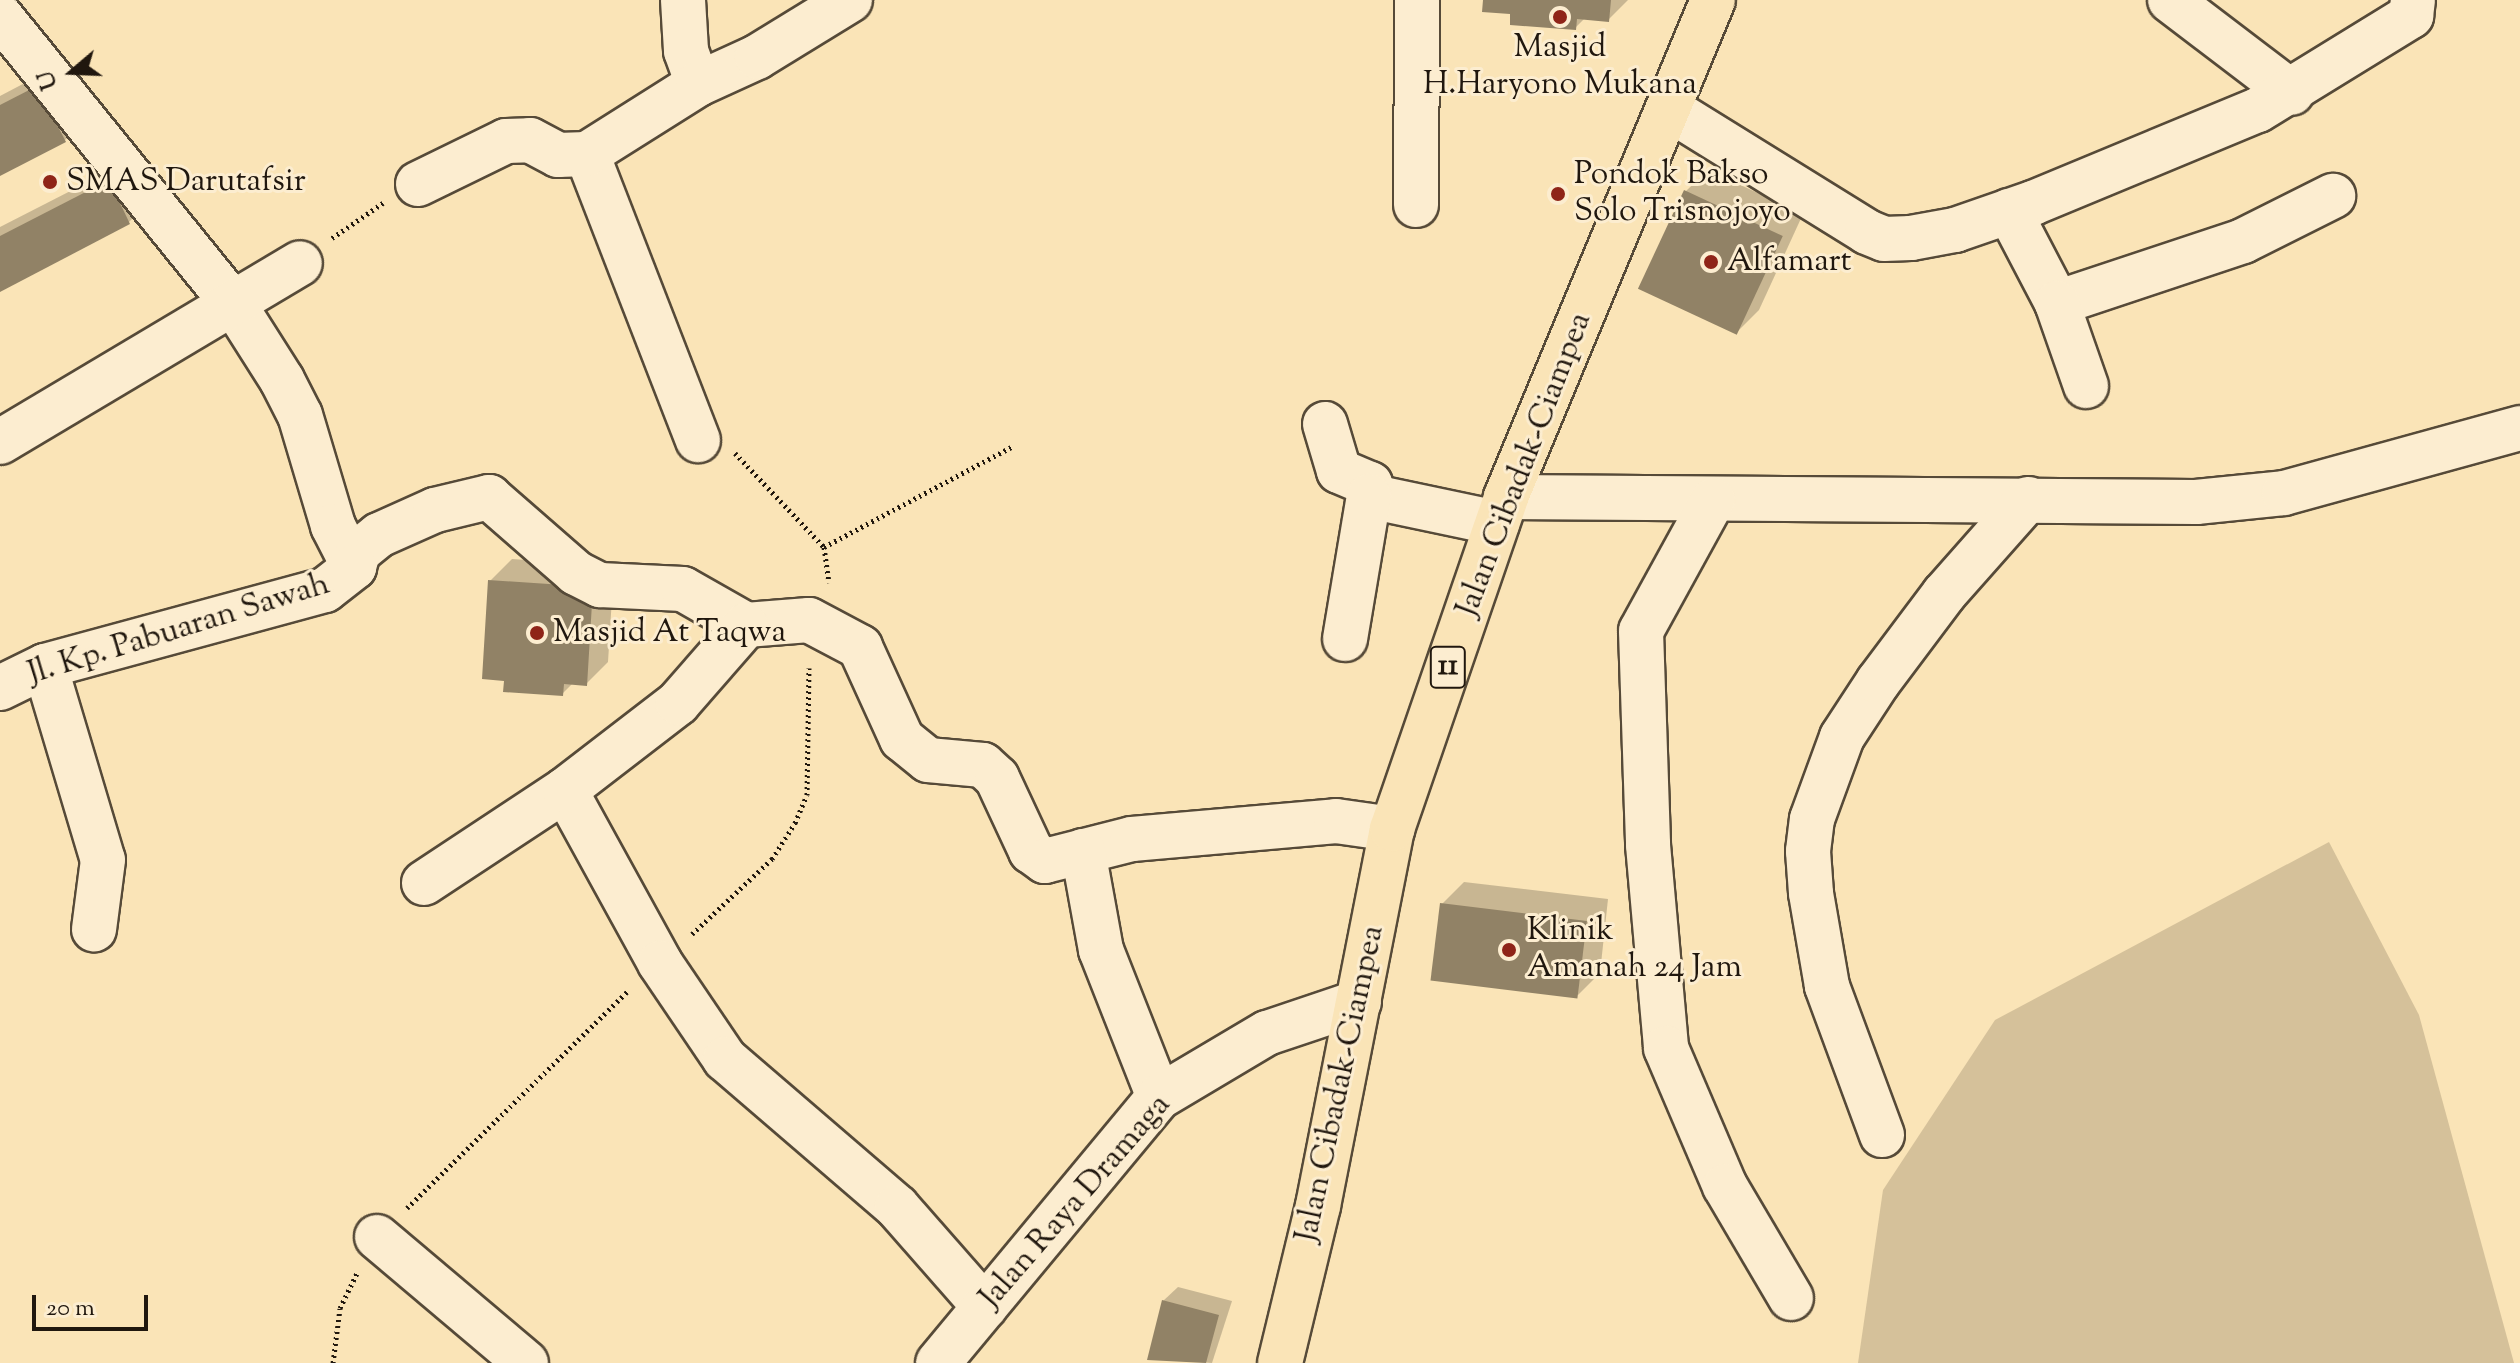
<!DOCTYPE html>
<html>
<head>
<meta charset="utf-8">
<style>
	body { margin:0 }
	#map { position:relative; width:2520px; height:1363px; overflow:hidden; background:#fae4b7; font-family:"Sorts Mill Goudy",serif }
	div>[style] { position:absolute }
	.green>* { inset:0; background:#d5c19a }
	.shadow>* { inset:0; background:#0003 }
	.building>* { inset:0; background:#918266; transform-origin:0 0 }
	.path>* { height:5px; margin-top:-2.5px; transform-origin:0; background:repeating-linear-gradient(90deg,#20170e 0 2px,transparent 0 6px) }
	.roads { filter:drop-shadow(2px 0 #564a38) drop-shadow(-2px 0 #564a38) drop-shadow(0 2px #564a38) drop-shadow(0 -2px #564a38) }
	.minor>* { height:44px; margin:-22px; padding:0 22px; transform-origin:22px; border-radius:22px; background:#fcedd0 }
	.highway>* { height:44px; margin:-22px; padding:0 22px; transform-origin:22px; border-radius:22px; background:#fae4b7 }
	.dots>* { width:22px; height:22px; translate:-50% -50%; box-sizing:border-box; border:4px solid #fcedd0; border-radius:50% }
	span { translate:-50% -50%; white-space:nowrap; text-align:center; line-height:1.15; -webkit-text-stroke:6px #fcedd0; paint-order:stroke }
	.shield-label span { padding:2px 6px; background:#fcedd0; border:2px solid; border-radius:6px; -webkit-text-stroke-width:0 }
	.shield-label { font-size:30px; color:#20170e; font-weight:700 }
	.poi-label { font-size:32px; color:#20170e }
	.left { translate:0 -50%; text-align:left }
	.street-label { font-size:32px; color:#20170e }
	.north { position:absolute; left:32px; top:32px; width:80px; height:80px; -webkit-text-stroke:6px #fcedd0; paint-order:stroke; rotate:251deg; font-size:22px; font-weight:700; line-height:32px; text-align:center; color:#20170e }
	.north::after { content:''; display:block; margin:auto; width:28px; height:36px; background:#20170e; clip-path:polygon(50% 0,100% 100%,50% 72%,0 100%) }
	.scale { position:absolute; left:32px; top:1295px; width:116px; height:36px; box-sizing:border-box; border:4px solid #20170e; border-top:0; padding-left:10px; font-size:24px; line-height:28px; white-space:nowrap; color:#20170e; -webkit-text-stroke:6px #fcedd0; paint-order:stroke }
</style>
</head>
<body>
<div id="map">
	<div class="green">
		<div style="clip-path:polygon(2329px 842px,2419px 1015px,2514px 1363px,1858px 1363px,1883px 1190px,1995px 1020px)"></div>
	</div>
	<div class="shadow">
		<div style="clip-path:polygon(1485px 0,1628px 0,1608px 20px,1585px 18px,1575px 28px)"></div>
		<div style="clip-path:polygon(59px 65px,87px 118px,65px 140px,0 173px,0 96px)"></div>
		<div style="clip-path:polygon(131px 160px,151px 200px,129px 222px,0 289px,0 227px)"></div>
		<div style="clip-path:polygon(1708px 170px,1803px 214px,1759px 310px,1737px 332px,1686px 191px)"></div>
		<div style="clip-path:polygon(512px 559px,614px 566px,608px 662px,586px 684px,573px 683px,562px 694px,506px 679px,490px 581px)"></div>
		<div style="clip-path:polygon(1464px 882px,1608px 899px,1600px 973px,1578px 995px,1442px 904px)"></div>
		<div style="clip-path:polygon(1178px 1287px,1232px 1301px,1212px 1363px,1149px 1358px,1163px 1301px)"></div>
	</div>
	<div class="building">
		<div style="clip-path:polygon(1483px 0,1611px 0,1609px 22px,1577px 19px,1576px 30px,1510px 25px,1510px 14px,1482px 12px)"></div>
		<div style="clip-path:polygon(37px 86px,66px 142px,0 176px,0 105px)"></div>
		<div style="clip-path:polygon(109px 180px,130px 224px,0 292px,0 236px)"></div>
		<div style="left:1684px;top:190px;width:109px;height:109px;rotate:25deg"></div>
		<div style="clip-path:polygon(488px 580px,593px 587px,587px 686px,564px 684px,563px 696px,503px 692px,504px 681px,482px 679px)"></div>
		<div style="left:1440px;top:903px;width:148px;height:78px;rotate:7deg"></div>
		<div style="clip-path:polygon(1162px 1300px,1219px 1315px,1206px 1363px,1147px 1360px)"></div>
	</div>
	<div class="path">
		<div style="left:332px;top:238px;width:62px;rotate:-34.5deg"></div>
		<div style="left:735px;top:453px;width:129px;rotate:46.6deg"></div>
		<div style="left:824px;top:547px;width:36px;rotate:82deg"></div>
		<div style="left:824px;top:547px;width:214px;rotate:-28.1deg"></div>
		<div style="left:692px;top:934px;width:110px;rotate:-43.2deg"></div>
		<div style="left:772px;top:859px;width:43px;rotate:-57.4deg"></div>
		<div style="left:795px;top:823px;width:30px;rotate:-67deg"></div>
		<div style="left:807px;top:795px;width:127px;rotate:-89.1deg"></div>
		<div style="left:407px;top:1208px;width:310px;rotate:-44.5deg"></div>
		<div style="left:333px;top:1363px;width:55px;rotate:-82.7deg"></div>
		<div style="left:340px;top:1308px;width:39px;rotate:-64deg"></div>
	</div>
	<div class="roads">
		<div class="minor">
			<div style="left:683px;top:0;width:51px;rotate:86.6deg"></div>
			<div style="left:686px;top:51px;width:35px;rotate:70deg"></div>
			<div style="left:2170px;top:0;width:153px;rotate:37.3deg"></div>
			<div style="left:0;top:16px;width:373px;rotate:51deg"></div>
			<div style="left:235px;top:306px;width:88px;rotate:57.6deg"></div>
			<div style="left:282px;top:380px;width:39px;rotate:63deg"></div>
			<div style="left:300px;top:415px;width:116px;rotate:73.4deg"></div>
			<div style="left:333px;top:526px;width:46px;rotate:62.9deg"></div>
			<div style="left:354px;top:567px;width:16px;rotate:-75deg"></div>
			<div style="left:358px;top:552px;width:27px;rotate:-39deg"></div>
			<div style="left:379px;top:535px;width:61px;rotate:-24.1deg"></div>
			<div style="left:435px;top:510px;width:56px;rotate:-13.5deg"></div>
			<div style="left:489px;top:497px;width:116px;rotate:41.1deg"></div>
			<div style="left:576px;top:573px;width:27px;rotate:27deg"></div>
			<div style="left:600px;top:585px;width:83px;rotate:2.8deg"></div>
			<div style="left:683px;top:589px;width:73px;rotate:29.7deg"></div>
			<div style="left:746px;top:625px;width:63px;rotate:-4.5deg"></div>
			<div style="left:809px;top:620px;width:58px;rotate:27.9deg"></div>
			<div style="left:860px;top:647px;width:101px;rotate:65.5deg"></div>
			<div style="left:902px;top:739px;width:33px;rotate:39deg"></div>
			<div style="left:928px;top:760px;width:55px;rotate:5.2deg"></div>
			<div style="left:983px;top:765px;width:19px;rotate:43deg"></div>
			<div style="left:997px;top:778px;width:81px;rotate:65deg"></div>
			<div style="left:1031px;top:851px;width:17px;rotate:36deg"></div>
			<div style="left:1045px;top:861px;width:90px;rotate:-14.2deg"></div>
			<div style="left:1132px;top:839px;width:205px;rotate:-5deg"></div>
			<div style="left:1336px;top:821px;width:57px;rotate:8.1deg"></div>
			<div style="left:1669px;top:109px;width:233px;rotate:31.8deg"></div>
			<div style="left:1867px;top:232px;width:18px;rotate:22deg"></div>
			<div style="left:1884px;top:239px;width:27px;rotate:-2deg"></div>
			<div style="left:1911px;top:238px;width:45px;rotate:-10.3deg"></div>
			<div style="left:1955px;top:230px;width:83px;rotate:-19.1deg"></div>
			<div style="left:2033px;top:203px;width:243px;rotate:-22.5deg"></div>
			<div style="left:2258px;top:110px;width:180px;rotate:-31.6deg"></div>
			<div style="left:2411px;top:16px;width:16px;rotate:-83deg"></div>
			<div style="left:587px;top:154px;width:307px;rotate:68.8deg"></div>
			<div style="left:418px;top:184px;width:98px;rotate:-26deg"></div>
			<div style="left:506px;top:141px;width:24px;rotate:-2deg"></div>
			<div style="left:530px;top:140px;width:32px;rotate:28deg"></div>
			<div style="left:558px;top:155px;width:29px;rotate:-2deg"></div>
			<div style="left:587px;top:154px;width:131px;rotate:-32.2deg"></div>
			<div style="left:698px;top:84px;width:65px;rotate:-24.6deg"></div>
			<div style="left:757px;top:57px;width:109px;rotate:-31.5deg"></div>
			<div style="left:1416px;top:205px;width:205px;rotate:-89.7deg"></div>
			<div style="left:2009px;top:211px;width:104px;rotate:62.4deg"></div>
			<div style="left:2057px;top:303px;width:196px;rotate:-18.4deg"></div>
			<div style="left:2243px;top:241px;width:101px;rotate:-26.6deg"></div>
			<div style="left:2057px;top:303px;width:88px;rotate:70.7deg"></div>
			<div style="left:1325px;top:424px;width:49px;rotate:73.4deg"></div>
			<div style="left:1339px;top:471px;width:34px;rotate:23deg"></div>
			<div style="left:1370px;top:484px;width:12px;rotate:95deg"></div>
			<div style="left:1369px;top:496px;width:131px;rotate:11.9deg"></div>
			<div style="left:0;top:442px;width:349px;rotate:-30.8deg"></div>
			<div style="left:1506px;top:497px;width:690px;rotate:0.42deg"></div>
			<div style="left:2196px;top:502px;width:88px;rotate:-5.8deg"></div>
			<div style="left:2284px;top:493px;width:245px;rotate:-15.4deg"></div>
			<div style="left:1713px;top:500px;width:149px;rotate:118.8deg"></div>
			<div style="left:1641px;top:631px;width:214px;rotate:88.1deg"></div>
			<div style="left:1648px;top:845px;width:204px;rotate:84.9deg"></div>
			<div style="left:1666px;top:1048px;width:150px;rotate:66.9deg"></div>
			<div style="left:1725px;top:1186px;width:130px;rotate:59.5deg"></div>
			<div style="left:1345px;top:639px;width:145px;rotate:-80.5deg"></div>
			<div style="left:45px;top:666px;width:202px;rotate:73.4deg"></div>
			<div style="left:103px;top:860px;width:70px;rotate:97.4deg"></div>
			<div style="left:0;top:688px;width:50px;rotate:-26.1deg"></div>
			<div style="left:45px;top:666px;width:290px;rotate:-15.2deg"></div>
			<div style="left:325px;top:590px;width:37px;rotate:-38deg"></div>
			<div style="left:565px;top:790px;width:197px;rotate:61.2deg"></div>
			<div style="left:660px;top:963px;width:116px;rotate:55.9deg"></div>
			<div style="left:725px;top:1059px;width:227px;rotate:40.7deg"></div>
			<div style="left:897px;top:1207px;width:133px;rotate:48.7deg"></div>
			<div style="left:1083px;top:851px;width:101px;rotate:79.7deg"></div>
			<div style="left:1101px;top:950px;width:158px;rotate:68.5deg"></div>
			<div style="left:424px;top:883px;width:169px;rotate:-33.4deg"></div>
			<div style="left:565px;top:790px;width:143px;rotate:-37.6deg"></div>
			<div style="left:678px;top:703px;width:103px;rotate:-48.9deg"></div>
			<div style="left:1882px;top:1135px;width:159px;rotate:-110.3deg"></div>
			<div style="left:1827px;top:986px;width:94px;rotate:-99.8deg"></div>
			<div style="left:1811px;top:893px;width:42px;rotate:-94.1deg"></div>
			<div style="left:1808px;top:851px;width:32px;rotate:-83deg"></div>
			<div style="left:1812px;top:819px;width:87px;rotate:-69.9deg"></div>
			<div style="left:1842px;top:737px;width:66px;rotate:-56.8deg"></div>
			<div style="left:1878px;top:682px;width:110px;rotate:-53.1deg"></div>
			<div style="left:1944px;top:594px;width:127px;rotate:-48.5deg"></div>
			<div style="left:377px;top:1237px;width:195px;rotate:40.2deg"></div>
			<div style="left:938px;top:1363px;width:346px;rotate:-50.3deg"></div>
			<div style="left:1159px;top:1097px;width:126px;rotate:-30.7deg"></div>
			<div style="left:1267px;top:1033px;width:97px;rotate:-18.6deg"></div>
		</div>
		<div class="highway">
			<div style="left:1280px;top:1363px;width:162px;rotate:-76.4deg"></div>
			<div style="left:1318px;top:1206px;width:384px;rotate:-78.9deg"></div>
			<div style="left:1392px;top:829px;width:351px;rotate:-71deg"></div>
			<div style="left:1506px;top:497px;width:538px;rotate:-67.39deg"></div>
		</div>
	</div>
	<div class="dots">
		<div style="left:1560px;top:17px;background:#8f2418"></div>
		<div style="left:50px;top:182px;background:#8f2418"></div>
		<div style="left:1558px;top:194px;background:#8f2418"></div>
		<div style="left:1711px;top:262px;background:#8f2418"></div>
		<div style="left:537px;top:633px;background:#8f2418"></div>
		<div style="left:1509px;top:950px;background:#8f2418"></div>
	</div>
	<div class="shield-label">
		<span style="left:1448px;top:667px">11</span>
	</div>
	<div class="poi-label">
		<span style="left:1560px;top:67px">Masjid<br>H.Haryono Mukana</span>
		<span class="left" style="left:1574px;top:194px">Pondok Bakso<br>Solo Trisnojoyo</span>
		<span class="left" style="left:66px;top:182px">SMAS Darutafsir</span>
		<span class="left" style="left:1727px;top:262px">Alfamart</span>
		<span class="left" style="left:553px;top:633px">Masjid At Taqwa</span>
		<span class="left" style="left:1527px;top:950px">Klinik<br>Amanah 24 Jam</span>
	</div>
	<div class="street-label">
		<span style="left:1525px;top:465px;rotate:-69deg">Jalan Cibadak-Ciampea</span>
		<span style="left:179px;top:630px;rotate:-17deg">Jl. Kp. Pabuaran Sawah</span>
		<span style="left:1341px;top:1084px;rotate:-78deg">Jalan Cibadak-Ciampea</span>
		<span style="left:1076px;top:1202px;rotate:-49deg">Jalan Raya Dramaga</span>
	</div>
	<div class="north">U</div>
	<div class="scale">20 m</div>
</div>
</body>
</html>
